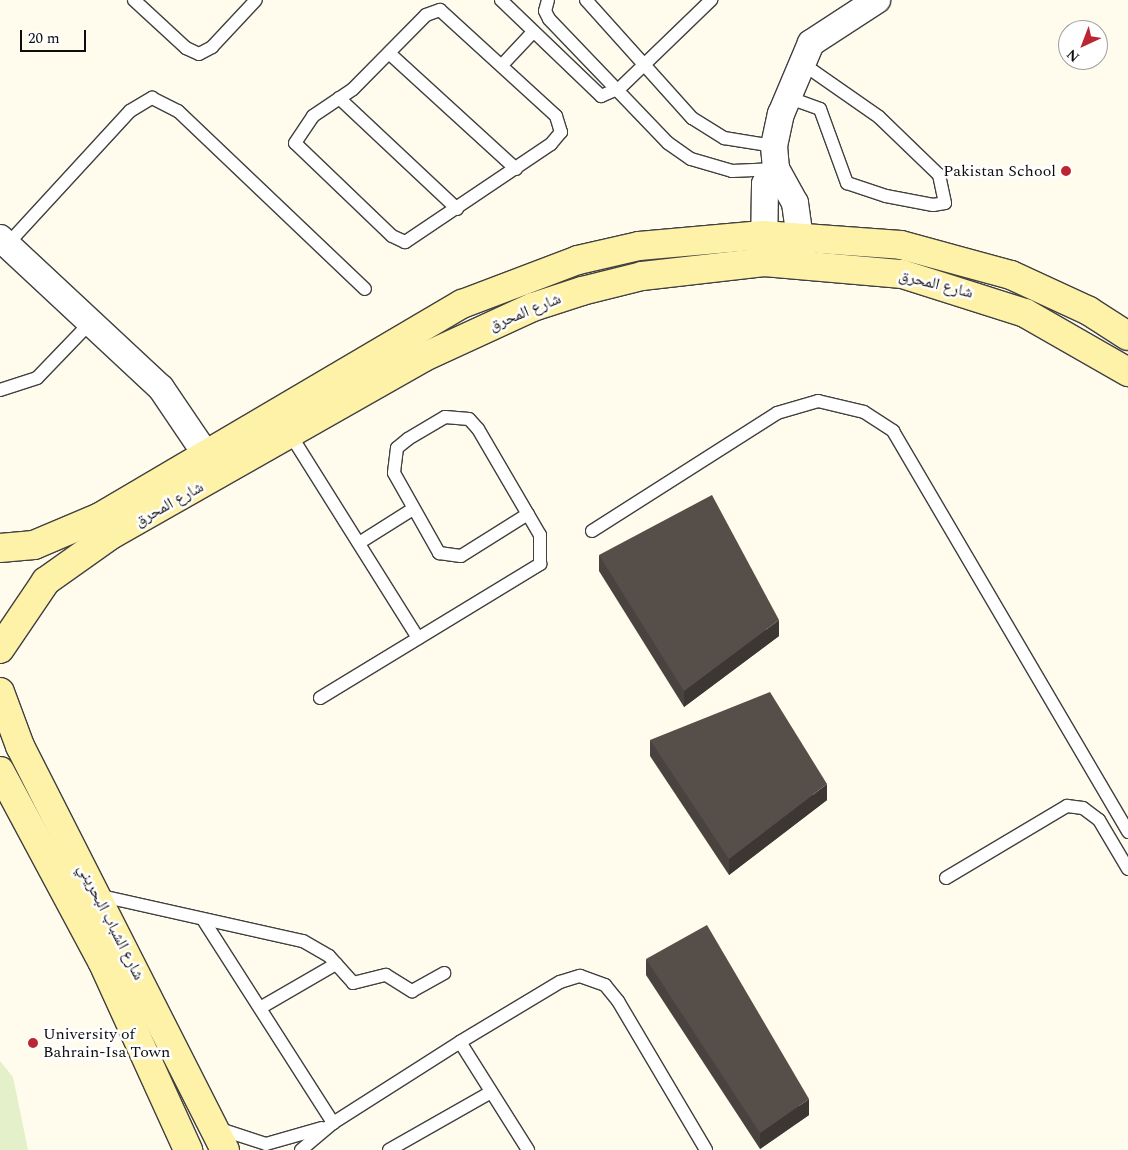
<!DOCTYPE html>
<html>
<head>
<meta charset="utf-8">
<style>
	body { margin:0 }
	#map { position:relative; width:1128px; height:1150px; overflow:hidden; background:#fffbed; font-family:Spectral,"Noto Naskh Arabic",serif }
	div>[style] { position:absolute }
	.pitch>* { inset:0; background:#e4f0c9 }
	.roads { filter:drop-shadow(1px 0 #404040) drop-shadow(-1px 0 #404040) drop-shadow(0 1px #404040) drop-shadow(0 -1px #404040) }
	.lane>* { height:12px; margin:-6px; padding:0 6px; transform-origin:6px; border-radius:6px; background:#fff }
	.street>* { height:26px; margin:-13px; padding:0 13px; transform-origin:13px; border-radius:13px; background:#fff }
	.secondary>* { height:28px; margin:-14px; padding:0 14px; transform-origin:14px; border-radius:14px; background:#fef1a8 }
	.wall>* { inset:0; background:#49433f }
	.shaded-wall>* { inset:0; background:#3c3733 }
	.building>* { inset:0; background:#554e49 }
	.dots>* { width:14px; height:14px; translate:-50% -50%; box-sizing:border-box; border:2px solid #fff; border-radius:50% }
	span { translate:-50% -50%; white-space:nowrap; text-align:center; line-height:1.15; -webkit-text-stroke:5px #fff; paint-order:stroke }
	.poi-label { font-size:16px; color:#0d0d0d }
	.right { translate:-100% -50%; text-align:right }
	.left { translate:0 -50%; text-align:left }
	.street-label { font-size:16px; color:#0d0d0d }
	.north { position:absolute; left:1058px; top:20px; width:50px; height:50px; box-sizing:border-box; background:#fff; border:1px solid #9e9e9e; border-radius:50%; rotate:223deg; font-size:14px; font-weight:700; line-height:20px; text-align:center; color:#0d0d0d }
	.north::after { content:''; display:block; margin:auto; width:18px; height:22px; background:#bc2633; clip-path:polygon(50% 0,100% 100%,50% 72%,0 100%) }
	.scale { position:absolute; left:20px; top:30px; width:66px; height:22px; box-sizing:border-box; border:2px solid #0d0d0d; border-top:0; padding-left:6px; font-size:15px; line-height:18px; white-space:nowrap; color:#0d0d0d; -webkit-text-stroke:4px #fff; paint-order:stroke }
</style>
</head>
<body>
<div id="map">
	<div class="pitch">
		<div style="clip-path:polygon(0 1061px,13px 1077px,28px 1150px,0 1150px)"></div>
	</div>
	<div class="roads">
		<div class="lane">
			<div style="left:134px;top:0;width:71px;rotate:42.7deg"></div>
			<div style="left:186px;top:48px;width:14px;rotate:25deg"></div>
			<div style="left:199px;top:54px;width:15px;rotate:-28deg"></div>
			<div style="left:212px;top:47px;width:64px;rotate:-46.9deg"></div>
			<div style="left:501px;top:0;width:139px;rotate:43.8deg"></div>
			<div style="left:601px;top:96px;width:21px;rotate:-23deg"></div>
			<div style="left:620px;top:88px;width:127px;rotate:-44deg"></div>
			<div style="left:548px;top:0;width:11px;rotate:105deg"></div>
			<div style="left:545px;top:11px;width:9px;rotate:63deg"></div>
			<div style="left:549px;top:19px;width:172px;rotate:46.2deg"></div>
			<div style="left:668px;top:143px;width:28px;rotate:35deg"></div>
			<div style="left:691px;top:159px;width:43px;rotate:16.3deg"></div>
			<div style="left:732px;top:171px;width:44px;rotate:-2.6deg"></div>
			<div style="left:586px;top:0;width:159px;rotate:48.1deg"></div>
			<div style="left:692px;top:118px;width:38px;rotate:32deg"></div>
			<div style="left:724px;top:138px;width:51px;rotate:9.1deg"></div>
			<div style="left:440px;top:10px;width:157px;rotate:42.4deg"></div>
			<div style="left:556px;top:116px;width:17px;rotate:73deg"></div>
			<div style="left:561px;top:132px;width:16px;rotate:130deg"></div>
			<div style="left:551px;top:144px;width:176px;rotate:146.1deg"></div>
			<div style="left:405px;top:242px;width:14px;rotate:-155deg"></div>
			<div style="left:392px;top:236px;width:134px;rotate:-136.2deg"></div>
			<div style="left:295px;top:143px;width:32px;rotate:-56deg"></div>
			<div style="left:313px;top:116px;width:48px;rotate:-34deg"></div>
			<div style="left:353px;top:89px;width:104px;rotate:-45.4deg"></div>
			<div style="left:426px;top:15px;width:15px;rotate:-20deg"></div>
			<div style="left:389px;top:53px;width:172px;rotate:42.4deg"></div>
			<div style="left:503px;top:64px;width:44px;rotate:-46.8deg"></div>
			<div style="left:787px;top:97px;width:35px;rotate:20deg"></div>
			<div style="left:820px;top:109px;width:79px;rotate:70deg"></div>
			<div style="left:847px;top:183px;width:41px;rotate:18.4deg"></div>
			<div style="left:886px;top:196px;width:48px;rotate:10.8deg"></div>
			<div style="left:933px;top:205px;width:12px;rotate:-9deg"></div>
			<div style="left:945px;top:203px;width:29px;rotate:-102deg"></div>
			<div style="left:939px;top:175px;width:83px;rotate:-136deg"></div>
			<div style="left:879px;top:117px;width:80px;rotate:-145.1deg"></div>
			<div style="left:813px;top:71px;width:16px;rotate:-165deg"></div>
			<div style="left:339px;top:98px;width:162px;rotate:43.2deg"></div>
			<div style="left:4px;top:248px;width:186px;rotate:-47.4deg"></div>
			<div style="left:130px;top:111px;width:26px;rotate:-31deg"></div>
			<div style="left:152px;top:98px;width:29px;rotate:27deg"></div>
			<div style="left:178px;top:111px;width:258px;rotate:43.6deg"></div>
			<div style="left:0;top:390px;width:39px;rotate:-18deg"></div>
			<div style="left:37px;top:378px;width:76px;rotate:-46.1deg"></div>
			<div style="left:290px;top:434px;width:241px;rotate:57.9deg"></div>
			<div style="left:592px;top:531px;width:219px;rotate:-32.5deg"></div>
			<div style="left:777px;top:413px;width:43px;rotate:-16.3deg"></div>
			<div style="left:818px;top:401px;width:47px;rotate:13.4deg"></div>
			<div style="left:864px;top:412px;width:35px;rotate:33deg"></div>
			<div style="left:893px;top:431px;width:465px;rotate:59.6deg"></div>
			<div style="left:359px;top:543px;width:64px;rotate:-32.2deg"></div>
			<div style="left:320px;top:698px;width:258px;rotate:-31.3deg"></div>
			<div style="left:540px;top:564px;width:29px;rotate:-90deg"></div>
			<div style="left:540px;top:535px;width:123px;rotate:-120.3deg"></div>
			<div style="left:478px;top:429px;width:13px;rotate:-132deg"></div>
			<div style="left:469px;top:419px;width:24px;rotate:-175deg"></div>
			<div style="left:445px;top:417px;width:43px;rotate:149.3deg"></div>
			<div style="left:408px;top:439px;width:14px;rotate:141deg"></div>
			<div style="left:397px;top:448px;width:25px;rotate:97deg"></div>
			<div style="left:394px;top:473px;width:92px;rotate:60.6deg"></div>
			<div style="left:439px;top:553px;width:22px;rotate:8deg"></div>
			<div style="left:461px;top:556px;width:79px;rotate:-32.1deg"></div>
			<div style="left:946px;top:878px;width:141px;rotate:-30.8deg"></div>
			<div style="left:1067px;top:806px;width:16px;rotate:7deg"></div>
			<div style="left:1083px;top:808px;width:20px;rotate:37deg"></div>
			<div style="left:1099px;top:820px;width:57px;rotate:59.4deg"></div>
			<div style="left:97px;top:895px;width:211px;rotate:12.6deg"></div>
			<div style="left:303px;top:941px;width:30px;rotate:30deg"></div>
			<div style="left:329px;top:956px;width:36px;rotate:48deg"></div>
			<div style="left:353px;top:983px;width:34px;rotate:-14deg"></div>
			<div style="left:386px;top:975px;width:31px;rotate:32deg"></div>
			<div style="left:412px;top:991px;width:37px;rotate:-29deg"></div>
			<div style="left:204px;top:921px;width:240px;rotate:57.4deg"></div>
			<div style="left:260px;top:1008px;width:88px;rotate:-30.1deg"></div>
			<div style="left:460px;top:1042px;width:128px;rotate:57.8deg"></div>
			<div style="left:220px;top:1129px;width:48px;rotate:18.1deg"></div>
			<div style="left:266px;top:1144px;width:58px;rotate:-15.9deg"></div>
			<div style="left:301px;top:1150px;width:42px;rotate:-40.2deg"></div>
			<div style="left:333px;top:1123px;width:151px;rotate:-32.5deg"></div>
			<div style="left:460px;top:1042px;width:117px;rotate:-31deg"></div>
			<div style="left:560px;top:982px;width:21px;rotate:-17deg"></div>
			<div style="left:580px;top:976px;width:27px;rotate:20deg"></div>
			<div style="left:605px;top:985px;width:21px;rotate:51deg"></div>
			<div style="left:618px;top:1001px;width:173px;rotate:59.4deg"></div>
			<div style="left:389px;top:1150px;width:117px;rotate:-29.6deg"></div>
		</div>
		<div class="street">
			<div style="left:0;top:238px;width:220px;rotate:43deg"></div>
			<div style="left:161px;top:388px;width:78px;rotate:55.9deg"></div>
			<div style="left:764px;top:257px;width:73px;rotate:-89.2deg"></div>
			<div style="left:765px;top:184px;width:19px;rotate:-54deg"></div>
			<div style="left:803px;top:260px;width:58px;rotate:-98deg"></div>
			<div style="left:795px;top:203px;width:39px;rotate:-119deg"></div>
			<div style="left:776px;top:169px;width:23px;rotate:-95deg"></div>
			<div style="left:774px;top:146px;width:33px;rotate:-78deg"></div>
			<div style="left:781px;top:114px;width:77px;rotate:-67.1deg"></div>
			<div style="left:811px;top:43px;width:79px;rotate:-33.1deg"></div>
		</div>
		<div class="secondary">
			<div style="left:0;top:548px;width:34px;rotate:-5deg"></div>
			<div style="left:34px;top:545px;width:72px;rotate:-23deg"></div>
			<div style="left:100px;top:517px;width:420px;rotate:-30.5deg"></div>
			<div style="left:462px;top:304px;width:124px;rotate:-20.8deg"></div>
			<div style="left:578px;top:260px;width:63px;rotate:-12.9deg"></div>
			<div style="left:639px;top:246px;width:124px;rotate:-5.1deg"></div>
			<div style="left:763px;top:235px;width:138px;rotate:4.1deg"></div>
			<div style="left:901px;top:245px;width:114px;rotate:15.3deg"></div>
			<div style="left:1011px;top:275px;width:86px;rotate:24.8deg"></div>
			<div style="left:1089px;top:311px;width:46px;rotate:32.7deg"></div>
			<div style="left:0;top:649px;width:82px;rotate:-55.9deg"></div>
			<div style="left:46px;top:581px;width:80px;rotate:-35.3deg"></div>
			<div style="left:111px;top:535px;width:358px;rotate:-29.6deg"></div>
			<div style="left:422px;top:358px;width:122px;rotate:-24.7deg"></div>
			<div style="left:533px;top:307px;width:52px;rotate:-18.1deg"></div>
			<div style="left:582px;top:291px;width:62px;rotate:-14deg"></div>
			<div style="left:642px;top:276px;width:123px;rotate:-6.5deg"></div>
			<div style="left:764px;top:262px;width:139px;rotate:5deg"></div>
			<div style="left:902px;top:274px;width:129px;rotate:17.6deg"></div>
			<div style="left:1025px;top:313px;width:119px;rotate:29.8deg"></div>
			<div style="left:0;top:692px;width:58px;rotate:69.7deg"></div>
			<div style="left:20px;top:746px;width:453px;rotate:63.1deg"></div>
			<div style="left:0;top:771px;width:216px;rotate:61.8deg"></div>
			<div style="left:102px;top:961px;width:208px;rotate:65.5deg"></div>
		</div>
	</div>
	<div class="wall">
		<div style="clip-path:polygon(599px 555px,779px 636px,684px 707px,599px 571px)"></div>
		<div style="clip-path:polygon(650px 740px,827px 800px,729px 875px,650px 756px)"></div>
		<div style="clip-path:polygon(646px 959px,809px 1115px,760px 1149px,646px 975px)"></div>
	</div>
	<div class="shaded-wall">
		<div style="clip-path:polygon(779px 620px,779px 636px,684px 707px,684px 691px)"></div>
		<div style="clip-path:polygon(827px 784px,827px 800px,729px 875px,729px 859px)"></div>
		<div style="clip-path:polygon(809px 1099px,809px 1115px,760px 1149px,760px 1133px)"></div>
	</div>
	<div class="building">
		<div style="clip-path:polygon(712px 495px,779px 620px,684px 691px,599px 555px)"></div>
		<div style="clip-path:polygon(770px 692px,827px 784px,729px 859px,650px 740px)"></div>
		<div style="clip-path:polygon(707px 925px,809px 1099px,760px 1133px,646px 959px)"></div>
	</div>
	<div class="dots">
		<div style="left:1066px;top:171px;background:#bc2633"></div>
		<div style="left:33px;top:1043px;background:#bc2633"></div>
	</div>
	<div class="poi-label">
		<span class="right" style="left:1056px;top:171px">Pakistan School</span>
		<span class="left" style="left:43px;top:1043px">University of<br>Bahrain-Isa Town</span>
	</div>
	<div class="street-label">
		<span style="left:936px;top:284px;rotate:14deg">شارع المحرق</span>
		<span style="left:525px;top:312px;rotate:-22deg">شارع المحرق</span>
		<span style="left:169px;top:504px;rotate:-29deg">شارع المحرق</span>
		<span style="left:111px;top:922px;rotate:63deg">شارع الشباب البحريني</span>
	</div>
	<div class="north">N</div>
	<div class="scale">20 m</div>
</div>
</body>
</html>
